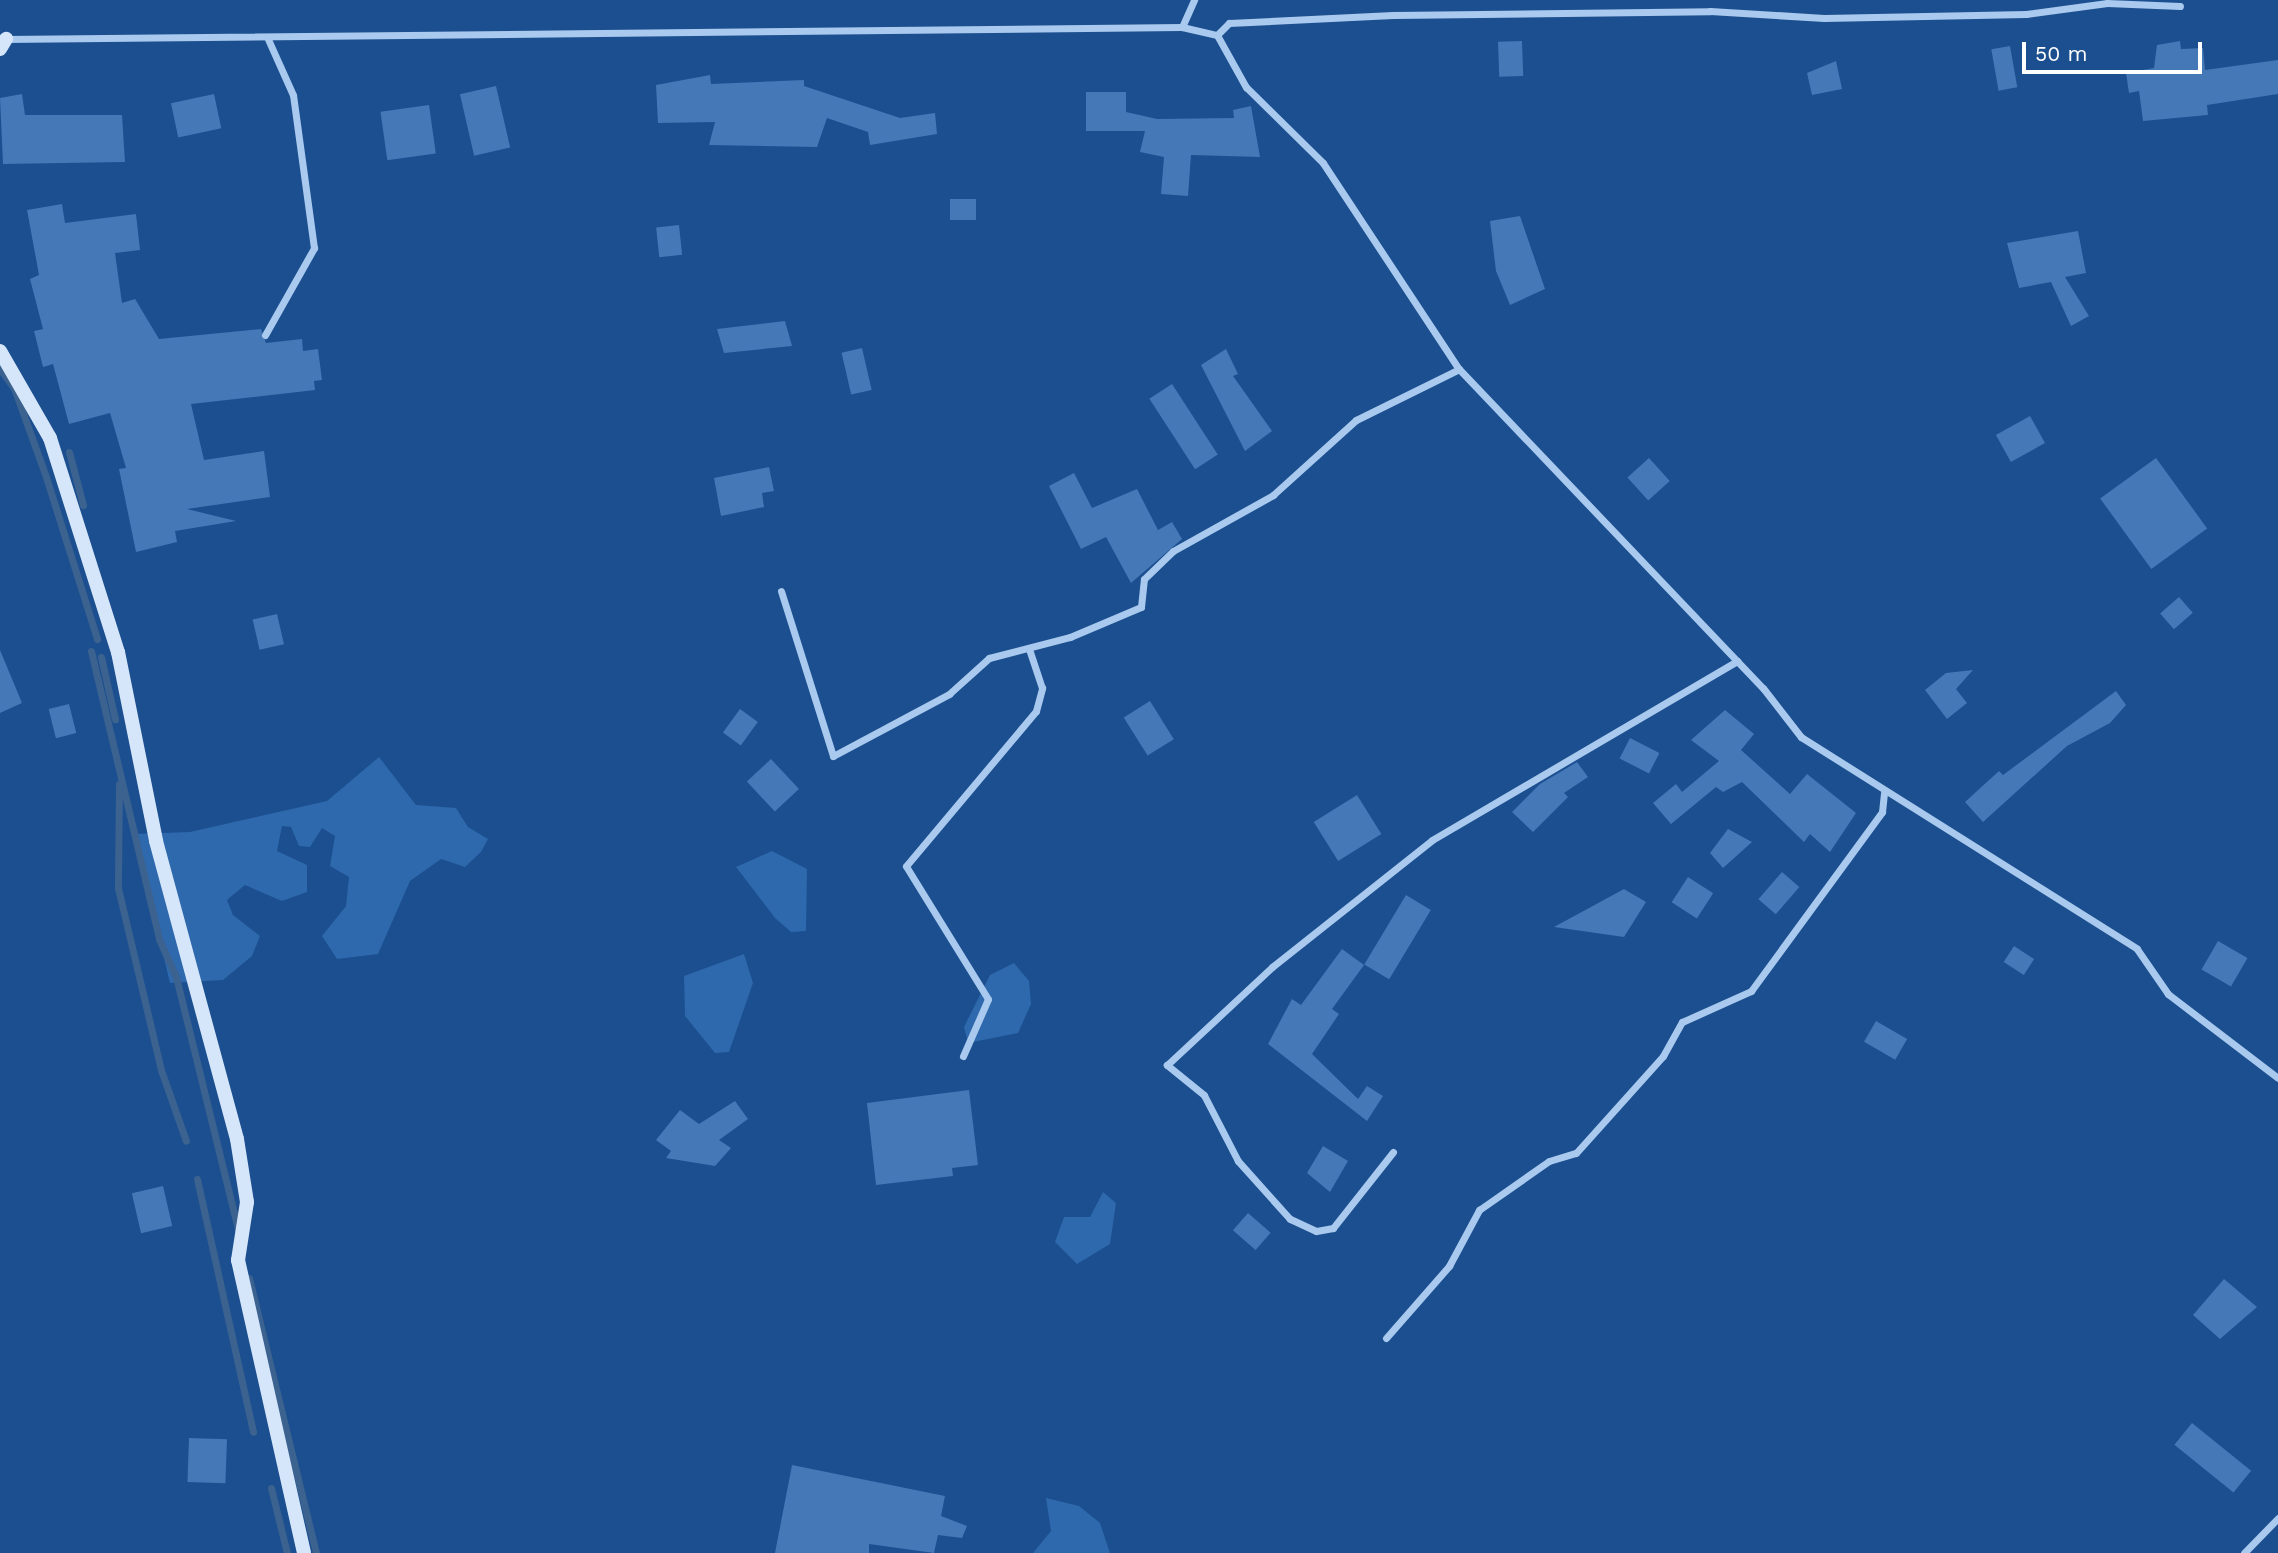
<!DOCTYPE html>
<html>
<head>
<meta charset="utf-8">
<style>
	body { margin:0 }
	#map { position:relative; width:2278px; height:1553px; overflow:hidden; background:#1b4f8f; font-family:"Work Sans",sans-serif }
	div>[style] { position:absolute }
	.green>* { inset:0; background:#2e69ad }
	.stream>* { height:7px; margin:-3.5px; padding:0 3.5px; transform-origin:3.5px; border-radius:3.5px; background:#3c6290 }
	.building>* { inset:0; background:#4478b7; transform-origin:0 0 }
	.street>* { height:7px; margin:-3.5px; padding:0 3.5px; transform-origin:3.5px; border-radius:3.5px; background:#a9c9ee }
	.secondary>* { height:14px; margin:-7px; padding:0 7px; transform-origin:7px; border-radius:7px; background:#d6e6fa }
	span { translate:-50% -50%; white-space:nowrap; text-align:center; line-height:1.15; -webkit-text-stroke:6px #1b4f8f; paint-order:stroke }
	.scale { position:absolute; left:2022px; top:42px; width:180px; height:32px; box-sizing:border-box; border:4px solid #fff; border-top:0; padding-left:9px; font-size:21px; line-height:24px; white-space:nowrap; color:#fff; -webkit-text-stroke:5px #1b4f8f; paint-order:stroke }
</style>
</head>
<body>
<div id="map">
	<div class="green">
		<div style="clip-path:polygon(379px 757px,416px 805px,456px 808px,468px 827px,488px 839px,481px 852px,465px 867px,441px 859px,410px 881px,378px 954px,337px 959px,322px 936px,346px 906px,349px 877px,330px 866px,335px 836px,322px 828px,310px 847px,299px 846px,291px 827px,282px 826px,277px 851px,307px 865px,307px 892px,282px 901px,245px 885px,227px 900px,233px 915px,260px 936px,252px 956px,223px 980px,170px 983px,134px 834px,190px 832px,327px 801px)"></div>
		<div style="clip-path:polygon(772px 851px,807px 869px,806px 931px,791px 932px,775px 918px,736px 867px)"></div>
		<div style="clip-path:polygon(744px 954px,753px 983px,729px 1052px,715px 1053px,685px 1016px,684px 976px)"></div>
		<div style="clip-path:polygon(1014px 963px,1029px 981px,1031px 1004px,1018px 1033px,968px 1043px,964px 1027px,990px 975px)"></div>
		<div style="clip-path:polygon(1103px 1192px,1116px 1203px,1110px 1244px,1077px 1264px,1055px 1242px,1064px 1217px,1090px 1217px)"></div>
		<div style="clip-path:polygon(1046px 1498px,1079px 1506px,1100px 1523px,1110px 1553px,1033px 1553px,1051px 1531px)"></div>
	</div>
	<div class="stream">
		<div style="left:0;top:369px;width:24px;rotate:54deg"></div>
		<div style="left:14px;top:388px;width:95px;rotate:70.2deg"></div>
		<div style="left:46px;top:477px;width:170px;rotate:72.5deg"></div>
		<div style="left:69px;top:452px;width:55px;rotate:75.2deg"></div>
		<div style="left:91px;top:651px;width:296px;rotate:76.7deg"></div>
		<div style="left:159px;top:939px;width:42px;rotate:65.9deg"></div>
		<div style="left:176px;top:977px;width:260px;rotate:76.2deg"></div>
		<div style="left:101px;top:657px;width:64px;rotate:77.3deg"></div>
		<div style="left:119px;top:784px;width:104px;rotate:90.6deg"></div>
		<div style="left:118px;top:888px;width:187px;rotate:76.7deg"></div>
		<div style="left:161px;top:1070px;width:75px;rotate:70.6deg"></div>
		<div style="left:197px;top:1179px;width:259px;rotate:77.5deg"></div>
		<div style="left:249px;top:1278px;width:283px;rotate:76.3deg"></div>
		<div style="left:271px;top:1488px;width:67px;rotate:76.2deg"></div>
	</div>
	<div class="building">
		<div style="left:1522px;top:41px;width:35px;height:24px;rotate:88deg"></div>
		<div style="clip-path:polygon(2180px 41px,2181px 49px,2203px 48px,2205px 70px,2278px 60px,2278px 94px,2207px 105px,2208px 115px,2143px 121px,2139px 91px,2129px 93px,2126px 73px,2154px 68px,2157px 45px)"></div>
		<div style="left:2010px;top:46px;width:42px;height:19px;rotate:80deg"></div>
		<div style="clip-path:polygon(1836px 61px,1842px 89px,1812px 95px,1807px 73px)"></div>
		<div style="clip-path:polygon(710px 75px,711px 84px,804px 80px,804px 86px,900px 118px,935px 113px,937px 134px,870px 145px,868px 132px,827px 118px,817px 147px,709px 145px,715px 122px,658px 123px,656px 85px)"></div>
		<div style="left:496px;top:86px;width:63px;height:37px;rotate:77deg"></div>
		<div style="clip-path:polygon(1086px 92px,1126px 92px,1126px 112px,1157px 119px,1234px 118px,1233px 110px,1251px 106px,1260px 157px,1191px 155px,1188px 196px,1161px 194px,1164px 157px,1140px 152px,1145px 131px,1086px 131px)"></div>
		<div style="clip-path:polygon(22px 94px,25px 115px,122px 115px,125px 162px,3px 164px,0 98px)"></div>
		<div style="left:214px;top:94px;width:35px;height:44px;rotate:78deg"></div>
		<div style="left:429px;top:105px;width:49px;height:49px;rotate:82deg"></div>
		<div style="left:950px;top:199px;width:26px;height:21px"></div>
		<div style="clip-path:polygon(62px 204px,65px 223px,136px 214px,140px 250px,115px 253px,122px 303px,135px 299px,159px 339px,261px 329px,266px 343px,302px 339px,303px 351px,318px 349px,322px 380px,314px 381px,315px 390px,191px 404px,204px 460px,264px 451px,270px 497px,187px 509px,236px 521px,175px 531px,177px 542px,136px 552px,119px 469px,126px 468px,110px 413px,69px 424px,53px 364px,43px 367px,34px 331px,43px 329px,30px 279px,39px 275px,27px 210px)"></div>
		<div style="clip-path:polygon(1520px 216px,1545px 289px,1510px 305px,1496px 271px,1490px 221px)"></div>
		<div style="left:679px;top:225px;width:30px;height:23px;rotate:84deg"></div>
		<div style="clip-path:polygon(2078px 231px,2086px 273px,2065px 277px,2089px 316px,2071px 326px,2051px 282px,2019px 288px,2007px 243px)"></div>
		<div style="clip-path:polygon(785px 321px,792px 346px,724px 353px,717px 329px)"></div>
		<div style="left:862px;top:348px;width:43px;height:21px;rotate:77deg"></div>
		<div style="clip-path:polygon(1226px 349px,1238px 374px,1233px 376px,1272px 431px,1245px 451px,1201px 365px)"></div>
		<div style="left:1172px;top:384px;width:84px;height:27px;rotate:57deg"></div>
		<div style="left:2030px;top:416px;width:31px;height:39px;rotate:61deg"></div>
		<div style="left:1649px;top:458px;width:31px;height:29px;rotate:48deg"></div>
		<div style="left:2156px;top:458px;width:87px;height:69px;rotate:54deg"></div>
		<div style="clip-path:polygon(769px 467px,774px 491px,762px 493px,764px 507px,721px 516px,714px 478px)"></div>
		<div style="clip-path:polygon(1074px 473px,1092px 508px,1137px 489px,1158px 530px,1172px 522px,1182px 539px,1131px 583px,1106px 537px,1081px 549px,1049px 486px)"></div>
		<div style="left:2179px;top:597px;width:21px;height:25px;rotate:49deg"></div>
		<div style="left:277px;top:614px;width:31px;height:25px;rotate:77deg"></div>
		<div style="clip-path:polygon(0 650px,22px 703px,0 713px)"></div>
		<div style="clip-path:polygon(1973px 670px,1956px 689px,1967px 703px,1947px 719px,1925px 690px,1946px 673px)"></div>
		<div style="clip-path:polygon(2116px 691px,2126px 705px,2110px 723px,2067px 746px,1983px 822px,1965px 802px,1999px 771px,2003px 775px)"></div>
		<div style="left:1150px;top:701px;width:45px;height:31px;rotate:58deg"></div>
		<div style="left:69px;top:704px;width:30px;height:21px;rotate:76deg"></div>
		<div style="left:740px;top:709px;width:22px;height:29px;rotate:36deg"></div>
		<div style="clip-path:polygon(1725px 710px,1754px 734px,1741px 750px,1790px 794px,1807px 774px,1856px 813px,1830px 852px,1810px 834px,1804px 842px,1742px 782px,1723px 792px,1716px 787px,1671px 824px,1653px 803px,1676px 784px,1682px 792px,1719px 761px,1691px 740px)"></div>
		<div style="left:1630px;top:738px;width:33px;height:23px;rotate:27deg"></div>
		<div style="left:771px;top:759px;width:41px;height:33px;rotate:47deg"></div>
		<div style="clip-path:polygon(1577px 762px,1588px 777px,1564px 793px,1568px 797px,1533px 832px,1512px 812px,1540px 784px)"></div>
		<div style="left:1357px;top:795px;width:46px;height:51px;rotate:58deg"></div>
		<div style="clip-path:polygon(1728px 829px,1752px 842px,1723px 868px,1710px 853px)"></div>
		<div style="left:1782px;top:872px;width:23px;height:36px;rotate:41deg"></div>
		<div style="left:1688px;top:877px;width:30px;height:30px;rotate:33deg"></div>
		<div style="clip-path:polygon(1624px 889px,1646px 902px,1624px 937px,1554px 927px)"></div>
		<div style="left:1406px;top:895px;width:29px;height:81px;rotate:31deg"></div>
		<div style="left:2218px;top:941px;width:34px;height:33px;rotate:30deg"></div>
		<div style="left:2014px;top:946px;width:24px;height:19px;rotate:33deg"></div>
		<div style="clip-path:polygon(1342px 949px,1364px 965px,1332px 1009px,1339px 1014px,1312px 1054px,1358px 1099px,1367px 1086px,1383px 1096px,1367px 1121px,1268px 1044px,1292px 999px,1301px 1005px)"></div>
		<div style="left:1876px;top:1021px;width:36px;height:24px;rotate:30deg"></div>
		<div style="clip-path:polygon(969px 1090px,978px 1165px,952px 1168px,953px 1176px,876px 1185px,867px 1103px)"></div>
		<div style="clip-path:polygon(735px 1101px,748px 1119px,719px 1140px,731px 1148px,715px 1166px,666px 1158px,671px 1151px,656px 1140px,680px 1110px,699px 1124px)"></div>
		<div style="clip-path:polygon(1323px 1146px,1348px 1161px,1330px 1192px,1307px 1173px)"></div>
		<div style="left:163px;top:1186px;width:41px;height:32px;rotate:77deg"></div>
		<div style="left:1248px;top:1213px;width:30px;height:23px;rotate:41deg"></div>
		<div style="clip-path:polygon(2224px 1279px,2257px 1307px,2220px 1339px,2193px 1315px)"></div>
		<div style="left:2192px;top:1423px;width:76px;height:28px;rotate:39deg"></div>
		<div style="left:189px;top:1438px;width:38px;height:44px;rotate:2deg"></div>
		<div style="clip-path:polygon(792px 1465px,945px 1496px,941px 1516px,967px 1526px,962px 1538px,938px 1535px,934px 1553px,869px 1544px,869px 1553px,775px 1553px)"></div>
	</div>
	<div class="street">
		<div style="left:1182px;top:27px;width:30px;rotate:-66deg"></div>
		<div style="left:1217px;top:35px;width:17px;rotate:-45deg"></div>
		<div style="left:1229px;top:23px;width:164px;rotate:-2.8deg"></div>
		<div style="left:1393px;top:15px;width:317px;rotate:-0.7deg"></div>
		<div style="left:1710px;top:11px;width:114px;rotate:3.5deg"></div>
		<div style="left:1824px;top:18px;width:202px;rotate:-1.1deg"></div>
		<div style="left:2026px;top:14px;width:82px;rotate:-7.7deg"></div>
		<div style="left:2107px;top:3px;width:73px;rotate:2.4deg"></div>
		<div style="left:4px;top:39px;width:1178px;rotate:-0.58deg"></div>
		<div style="left:1182px;top:27px;width:36px;rotate:13deg"></div>
		<div style="left:1217px;top:35px;width:60px;rotate:60.9deg"></div>
		<div style="left:1246px;top:87px;width:108px;rotate:44.6deg"></div>
		<div style="left:1323px;top:163px;width:247px;rotate:56.6deg"></div>
		<div style="left:1459px;top:369px;width:441px;rotate:46.4deg"></div>
		<div style="left:1763px;top:688px;width:62px;rotate:52.2deg"></div>
		<div style="left:1801px;top:737px;width:397px;rotate:32.2deg"></div>
		<div style="left:2137px;top:949px;width:55px;rotate:55.4deg"></div>
		<div style="left:2168px;top:994px;width:138px;rotate:37.4deg"></div>
		<div style="left:265px;top:335px;width:100px;rotate:-60.6deg"></div>
		<div style="left:314px;top:248px;width:154px;rotate:-97.8deg"></div>
		<div style="left:293px;top:95px;width:61px;rotate:-114.1deg"></div>
		<div style="left:781px;top:591px;width:173px;rotate:72.5deg"></div>
		<div style="left:833px;top:756px;width:132px;rotate:-28.1deg"></div>
		<div style="left:949px;top:694px;width:54px;rotate:-42deg"></div>
		<div style="left:989px;top:658px;width:84px;rotate:-14.5deg"></div>
		<div style="left:1070px;top:637px;width:77px;rotate:-22.9deg"></div>
		<div style="left:1141px;top:607px;width:28px;rotate:-84deg"></div>
		<div style="left:1144px;top:579px;width:40px;rotate:-44deg"></div>
		<div style="left:1173px;top:551px;width:115px;rotate:-29.2deg"></div>
		<div style="left:1273px;top:495px;width:112px;rotate:-42.1deg"></div>
		<div style="left:1356px;top:420px;width:115px;rotate:-26.3deg"></div>
		<div style="left:963px;top:1056px;width:62px;rotate:-66.3deg"></div>
		<div style="left:988px;top:999px;width:156px;rotate:-121.7deg"></div>
		<div style="left:906px;top:866px;width:202px;rotate:-50deg"></div>
		<div style="left:1036px;top:711px;width:24px;rotate:-75deg"></div>
		<div style="left:1042px;top:688px;width:41px;rotate:-108.4deg"></div>
		<div style="left:1393px;top:1152px;width:97px;rotate:128.3deg"></div>
		<div style="left:1333px;top:1228px;width:17px;rotate:170deg"></div>
		<div style="left:1316px;top:1231px;width:29px;rotate:-155deg"></div>
		<div style="left:1290px;top:1219px;width:78px;rotate:-131.9deg"></div>
		<div style="left:1238px;top:1161px;width:74px;rotate:-117.3deg"></div>
		<div style="left:1204px;top:1095px;width:48px;rotate:-141deg"></div>
		<div style="left:1167px;top:1065px;width:144px;rotate:-43deg"></div>
		<div style="left:1272px;top:967px;width:204px;rotate:-38.4deg"></div>
		<div style="left:1432px;top:840px;width:354px;rotate:-30.4deg"></div>
		<div style="left:1386px;top:1338px;width:96px;rotate:-48.8deg"></div>
		<div style="left:1449px;top:1266px;width:64px;rotate:-61.8deg"></div>
		<div style="left:1479px;top:1210px;width:85px;rotate:-35deg"></div>
		<div style="left:1549px;top:1161px;width:28px;rotate:-17deg"></div>
		<div style="left:1576px;top:1153px;width:130px;rotate:-48.1deg"></div>
		<div style="left:1663px;top:1056px;width:39px;rotate:-61deg"></div>
		<div style="left:1682px;top:1022px;width:76px;rotate:-24.2deg"></div>
		<div style="left:1751px;top:991px;width:222px;rotate:-53.8deg"></div>
		<div style="left:1882px;top:812px;width:19px;rotate:-84deg"></div>
		<div style="left:2244px;top:1553px;width:49px;rotate:-45.8deg"></div>
	</div>
	<div class="secondary">
		<div style="left:0;top:49px;width:12px;rotate:-59deg"></div>
		<div style="left:0;top:351px;width:100px;rotate:60.1deg"></div>
		<div style="left:50px;top:438px;width:225px;rotate:72.4deg"></div>
		<div style="left:118px;top:652px;width:193px;rotate:78.6deg"></div>
		<div style="left:156px;top:841px;width:309px;rotate:74.8deg"></div>
		<div style="left:237px;top:1139px;width:64px;rotate:81deg"></div>
		<div style="left:247px;top:1202px;width:59px;rotate:98.8deg"></div>
		<div style="left:238px;top:1260px;width:300px;rotate:77.3deg"></div>
	</div>
	<div class="scale">50 m</div>
</div>
</body>
</html>
